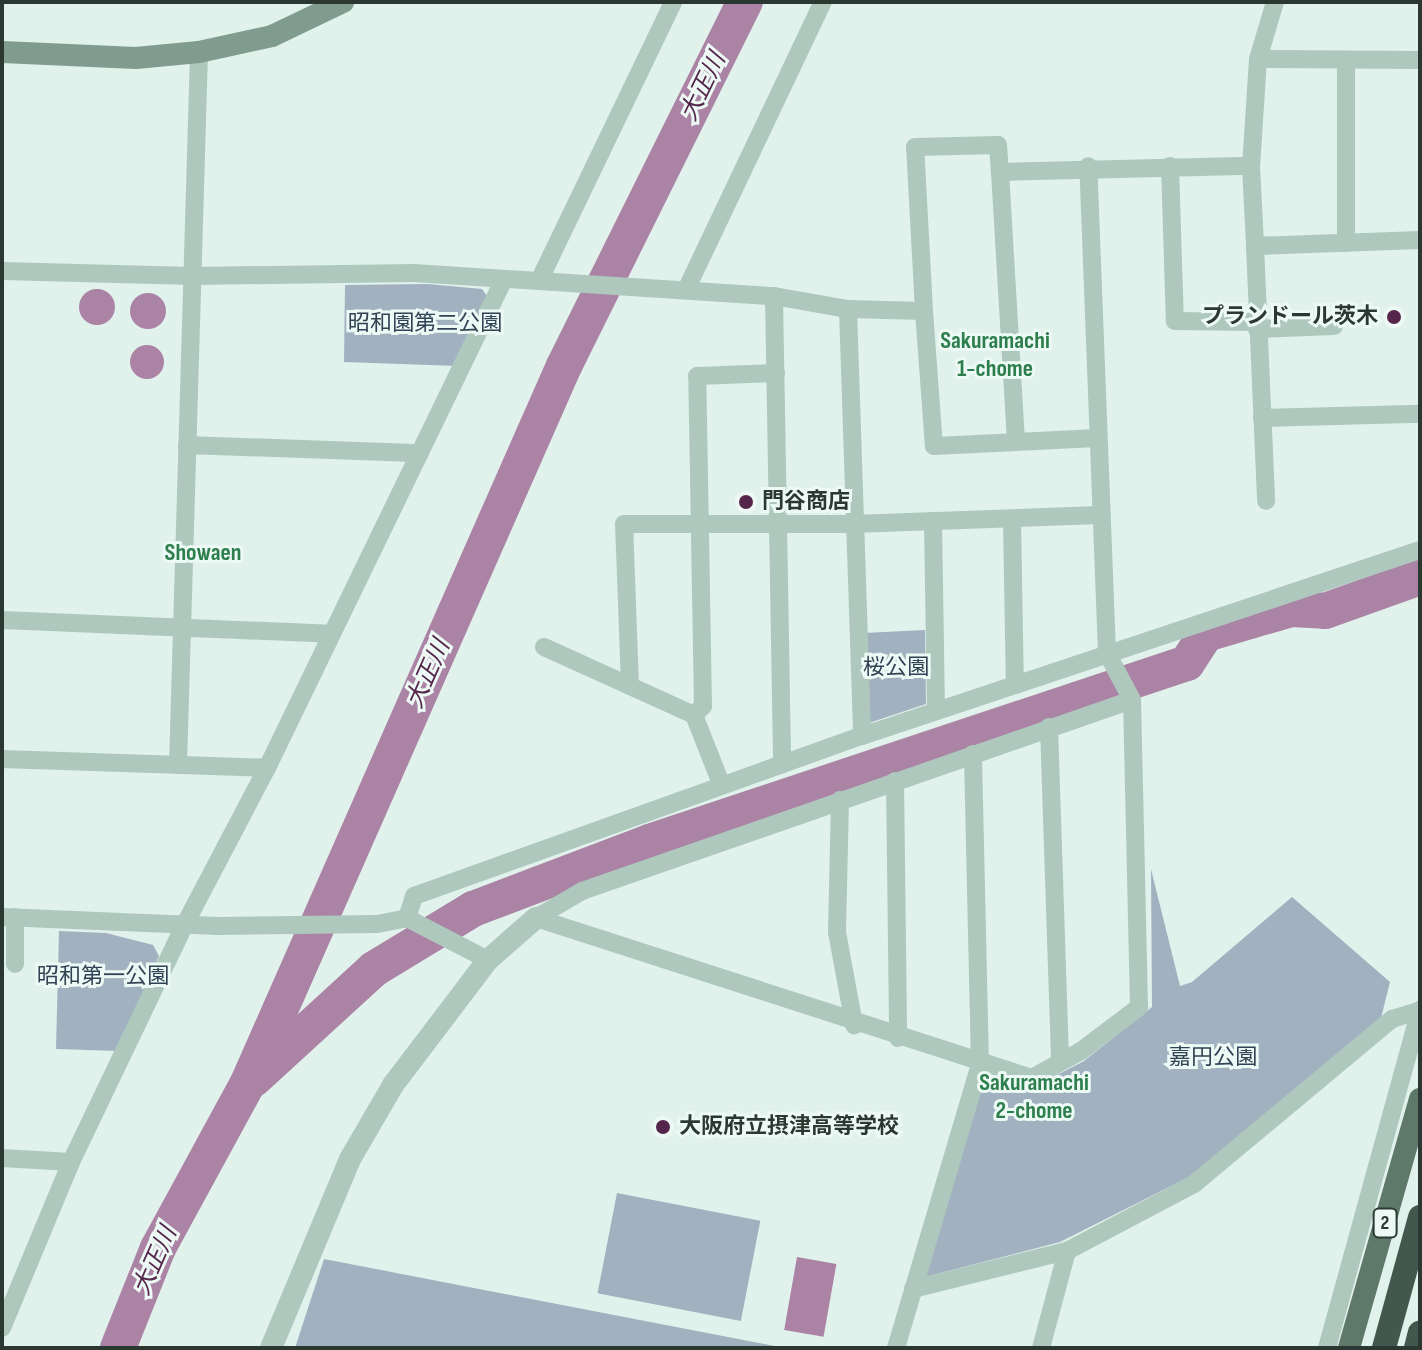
<!DOCTYPE html>
<html>
<head>
<meta charset="utf-8">
<style>
	body { margin:0 }
	#map { position:relative; width:1422px; height:1350px; overflow:hidden; background:#e1f1ec; font-family:"Sofia Sans Condensed","Noto Sans JP",sans-serif }
	div>[style] { position:absolute }
	.green>* { inset:0; background:#a2b1bf; transform-origin:0 0 }
	.water>* { inset:0; background:#ab83a4; transform-origin:0 0 }
	.round { border-radius:50% }
	.river>* { height:36px; margin:-18px; padding:0 18px; transform-origin:18px; border-radius:18px; background:#ab83a4 }
	.minor>* { height:18px; margin:-9px; padding:0 9px; transform-origin:9px; border-radius:9px; background:#aec8be }
	.tertiary>* { height:22px; margin:-11px; padding:0 11px; transform-origin:11px; border-radius:11px; background:#aec8be }
	.secondary>* { height:22px; margin:-11px; padding:0 11px; transform-origin:11px; border-radius:11px; background:#7f9c8e }
	.primary>* { height:22px; margin:-11px; padding:0 11px; transform-origin:11px; border-radius:11px; background:#5e786a }
	.motorway>* { height:24px; margin:-12px; padding:0 12px; transform-origin:12px; border-radius:12px; background:#43584d }
	.dots>* { width:22px; height:22px; translate:-50% -50%; box-sizing:border-box; border:4px solid #edf9f5; border-radius:50% }
	span { translate:-50% -50%; white-space:nowrap; text-align:center; line-height:1.15; -webkit-text-stroke:6px #edf9f5; paint-order:stroke }
	.shield-label span { padding:2px 6px; background:#edf9f5; border:2px solid; border-radius:6px; -webkit-text-stroke-width:0 }
	.shield-label { font-size:20px; color:#2b3831; font-weight:700 }
	.poi-label { font-size:22px; color:#2b3831; font-weight:700 }
	.right { translate:-100% -50%; text-align:right }
	.left { translate:0 -50%; text-align:left }
	.park-label { font-size:22px; color:#314254 }
	.water-label { font-size:24px; color:#55254b; font-style:italic }
	.neighbourhood-label { font-size:24px; color:#2c7f4c; font-weight:700 }
	.frame { position:absolute; inset:0; border:4px solid #2b3831; pointer-events:none }
</style>
</head>
<body>
<div id="map">
	<div class="green">
		<div style="clip-path:polygon(428px 284px,482px 289px,487px 296px,458px 366px,344px 362px,345px 285px)"></div>
		<div style="clip-path:polygon(925px 630px,926px 704px,869px 723px,864px 633px)"></div>
		<div style="clip-path:polygon(1151px 869px,1180px 986px,1192px 982px,1292px 897px,1390px 982px,1381px 1018px,1189px 1177px,1060px 1242px,925px 1277px,977px 1086px,1006px 1082px,1032px 1088px,1084px 1061px,1152px 1007px)"></div>
		<div style="clip-path:polygon(59px 931px,106px 933px,153px 945px,159px 956px,118px 1051px,56px 1049px)"></div>
		<div style="left:617px;top:1193px;width:146px;height:102px;rotate:11deg"></div>
		<div style="clip-path:polygon(324px 1259px,785px 1348px,295px 1348px)"></div>
	</div>
	<div class="water">
		<div class="round" style="left:79px;top:289px;width:36px;height:36px"></div>
		<div class="round" style="left:130px;top:293px;width:36px;height:36px"></div>
		<div class="round" style="left:130px;top:345px;width:34px;height:34px"></div>
		<div style="left:797px;top:1257px;width:40px;height:74px;rotate:10deg"></div>
	</div>
	<div class="river">
		<div style="left:254px;top:1079px;width:163px;rotate:-42.5deg"></div>
		<div style="left:374px;top:969px;width:116px;rotate:-31.2deg"></div>
		<div style="left:473px;top:909px;width:188px;rotate:-20.8deg"></div>
		<div style="left:649px;top:842px;width:567px;rotate:-18.4deg"></div>
		<div style="left:1187px;top:663px;width:35px;rotate:-57deg"></div>
		<div style="left:1206px;top:634px;width:89px;rotate:-16.4deg"></div>
		<div style="left:1291px;top:609px;width:34px;rotate:3deg"></div>
		<div style="left:1325px;top:611px;width:101px;rotate:-19.7deg"></div>
		<div style="left:118px;top:1348px;width:108px;rotate:-68.2deg"></div>
		<div style="left:158px;top:1248px;width:186px;rotate:-61.4deg"></div>
		<div style="left:247px;top:1085px;width:786px;rotate:-66.21deg"></div>
		<div style="left:564px;top:366px;width:407px;rotate:-63.6deg"></div>
	</div>
	<div class="minor">
		<div style="left:1258px;top:59px;width:59px;rotate:-73.4deg"></div>
		<div style="left:1346px;top:60px;width:183px;rotate:90deg"></div>
		<div style="left:1420px;top:60px;width:162px;rotate:-179.6deg"></div>
		<div style="left:1258px;top:59px;width:107px;rotate:93.7deg"></div>
		<div style="left:1251px;top:166px;width:80px;rotate:87.1deg"></div>
		<div style="left:1255px;top:246px;width:165px;rotate:-2.1deg"></div>
		<div style="left:1170px;top:166px;width:155px;rotate:88.2deg"></div>
		<div style="left:1175px;top:321px;width:82px;rotate:0.7deg"></div>
		<div style="left:1000px;top:172px;width:270px;rotate:86.6deg"></div>
		<div style="left:1255px;top:246px;width:255px;rotate:87.5deg"></div>
		<div style="left:2px;top:271px;width:191px;rotate:1.5deg"></div>
		<div style="left:193px;top:276px;width:221px;rotate:-0.8deg"></div>
		<div style="left:414px;top:273px;width:361px;rotate:3.7deg"></div>
		<div style="left:774px;top:296px;width:75px;rotate:10deg"></div>
		<div style="left:848px;top:309px;width:76px;rotate:1.5deg"></div>
		<div style="left:924px;top:311px;width:164px;rotate:-93.1deg"></div>
		<div style="left:915px;top:147px;width:83px;rotate:-1.4deg"></div>
		<div style="left:998px;top:145px;width:27px;rotate:86deg"></div>
		<div style="left:1000px;top:172px;width:251px;rotate:-1.4deg"></div>
		<div style="left:539px;top:281px;width:310px;rotate:-64.3deg"></div>
		<div style="left:686px;top:290px;width:319px;rotate:-64.6deg"></div>
		<div style="left:774px;top:296px;width:468px;rotate:89deg"></div>
		<div style="left:848px;top:309px;width:427px;rotate:88.1deg"></div>
		<div style="left:924px;top:311px;width:135px;rotate:85.8deg"></div>
		<div style="left:934px;top:446px;width:163px;rotate:-2.8deg"></div>
		<div style="left:1257px;top:329px;width:77px;rotate:-2.2deg"></div>
		<div style="left:1262px;top:418px;width:158px;rotate:-1.5deg"></div>
		<div style="left:187px;top:445px;width:233px;rotate:2deg"></div>
		<div style="left:1012px;top:519px;width:165px;rotate:89deg"></div>
		<div style="left:933px;top:521px;width:190px;rotate:89.1deg"></div>
		<div style="left:2px;top:620px;width:329px;rotate:2.4deg"></div>
		<div style="left:544px;top:647px;width:165px;rotate:24.4deg"></div>
		<div style="left:694px;top:715px;width:76px;rotate:68.5deg"></div>
		<div style="left:630px;top:686px;width:162px;rotate:-92.1deg"></div>
		<div style="left:624px;top:524px;width:230px"></div>
		<div style="left:854px;top:524px;width:246px;rotate:-2.1deg"></div>
		<div style="left:694px;top:715px;width:13px;rotate:-45deg"></div>
		<div style="left:703px;top:706px;width:330px;rotate:-91deg"></div>
		<div style="left:697px;top:376px;width:79px;rotate:-2.2deg"></div>
		<div style="left:1049px;top:727px;width:334px;rotate:88.1deg"></div>
		<div style="left:2px;top:759px;width:265px;rotate:1.9deg"></div>
		<div style="left:178px;top:765px;width:713px;rotate:-88.31deg"></div>
		<div style="left:895px;top:781px;width:257px;rotate:89.3deg"></div>
		<div style="left:840px;top:800px;width:132px;rotate:91.3deg"></div>
		<div style="left:837px;top:932px;width:95px;rotate:79.6deg"></div>
		<div style="left:2px;top:917px;width:215px;rotate:2.4deg"></div>
		<div style="left:217px;top:926px;width:160px;rotate:-0.7deg"></div>
		<div style="left:377px;top:924px;width:31px;rotate:-11deg"></div>
		<div style="left:407px;top:918px;width:91px;rotate:27.4deg"></div>
		<div style="left:15px;top:917px;width:47px;rotate:90deg"></div>
		<div style="left:407px;top:918px;width:23px;rotate:-72deg"></div>
		<div style="left:414px;top:896px;width:476px;rotate:-19.7deg"></div>
		<div style="left:862px;top:736px;width:588px;rotate:-18.43deg"></div>
		<div style="left:536px;top:918px;width:521px;rotate:17.88deg"></div>
		<div style="left:1032px;top:1078px;width:56px;rotate:-28.9deg"></div>
		<div style="left:1081px;top:1051px;width:73px;rotate:-37.2deg"></div>
		<div style="left:1139px;top:1007px;width:307px;rotate:-91.3deg"></div>
		<div style="left:1132px;top:700px;width:53px;rotate:-118deg"></div>
		<div style="left:1107px;top:653px;width:487px;rotate:-92.2deg"></div>
		<div style="left:536px;top:918px;width:53px;rotate:-30.4deg"></div>
		<div style="left:582px;top:891px;width:582px;rotate:-19.15deg"></div>
		<div style="left:2px;top:1158px;width:69px;rotate:3.3deg"></div>
		<div style="left:913px;top:1289px;width:159px;rotate:-13.9deg"></div>
		<div style="left:1067px;top:1251px;width:144px;rotate:-27.8deg"></div>
		<div style="left:1194px;top:1184px;width:258px;rotate:-39.8deg"></div>
		<div style="left:1392px;top:1019px;width:28px;rotate:-17deg"></div>
		<div style="left:2px;top:1328px;width:180px;rotate:-67.4deg"></div>
		<div style="left:71px;top:1162px;width:264px;rotate:-64.4deg"></div>
		<div style="left:185px;top:924px;width:176px;rotate:-62.3deg"></div>
		<div style="left:267px;top:768px;width:543px;rotate:-64.14deg"></div>
		<div style="left:896px;top:1348px;width:295px;rotate:-73.5deg"></div>
		<div style="left:980px;top:1065px;width:311px;rotate:-91.3deg"></div>
		<div style="left:1041px;top:1348px;width:100px;rotate:-75deg"></div>
		<div style="left:1327px;top:1348px;width:351px;rotate:-74.6deg"></div>
	</div>
	<div class="tertiary">
		<div style="left:271px;top:1348px;width:205px;rotate:-67.3deg"></div>
		<div style="left:350px;top:1159px;width:86px;rotate:-59.8deg"></div>
		<div style="left:393px;top:1085px;width:157px;rotate:-52.8deg"></div>
		<div style="left:488px;top:960px;width:64px;rotate:-41.2deg"></div>
	</div>
	<div class="secondary">
		<div style="left:2px;top:52px;width:134px;rotate:2.6deg"></div>
		<div style="left:136px;top:58px;width:63px;rotate:-5.4deg"></div>
		<div style="left:199px;top:52px;width:75px;rotate:-12.4deg"></div>
		<div style="left:272px;top:36px;width:79px;rotate:-25.6deg"></div>
	</div>
	<div class="primary">
		<div style="left:1349px;top:1348px;width:259px;rotate:-74.1deg"></div>
	</div>
	<div class="motorway">
		<div style="left:1384px;top:1348px;width:136px;rotate:-74.6deg"></div>
		<div style="left:1416px;top:1348px;width:16px;rotate:-76deg"></div>
	</div>
	<div class="dots">
		<div style="left:1394px;top:317px;background:#55254b"></div>
		<div style="left:746px;top:502px;background:#55254b"></div>
		<div style="left:663px;top:1127px;background:#55254b"></div>
	</div>
	<div class="shield-label">
		<span style="left:1385px;top:1223px">2</span>
	</div>
	<div class="poi-label">
		<span class="right" style="left:1378px;top:317px">プランドール茨木</span>
		<span class="left" style="left:762px;top:502px">門谷商店</span>
		<span class="left" style="left:679px;top:1127px">大阪府立摂津高等学校</span>
	</div>
	<div class="park-label">
		<span style="left:425px;top:324px">昭和園第二公園</span>
		<span style="left:896px;top:668px">桜公園</span>
		<span style="left:103px;top:977px">昭和第一公園</span>
		<span style="left:1213px;top:1058px">嘉円公園</span>
	</div>
	<div class="water-label">
		<span style="left:703px;top:87px;rotate:-64deg">大正川</span>
		<span style="left:428px;top:674px;rotate:-66deg">大正川</span>
		<span style="left:155px;top:1261px;rotate:-66deg">大正川</span>
	</div>
	<div class="neighbourhood-label">
		<span style="left:995px;top:355px">Sakuramachi<br>1-chome</span>
		<span style="left:203px;top:553px">Showaen</span>
		<span style="left:1034px;top:1097px">Sakuramachi<br>2-chome</span>
	</div>
	<div class="frame"></div>
</div>
</body>
</html>
